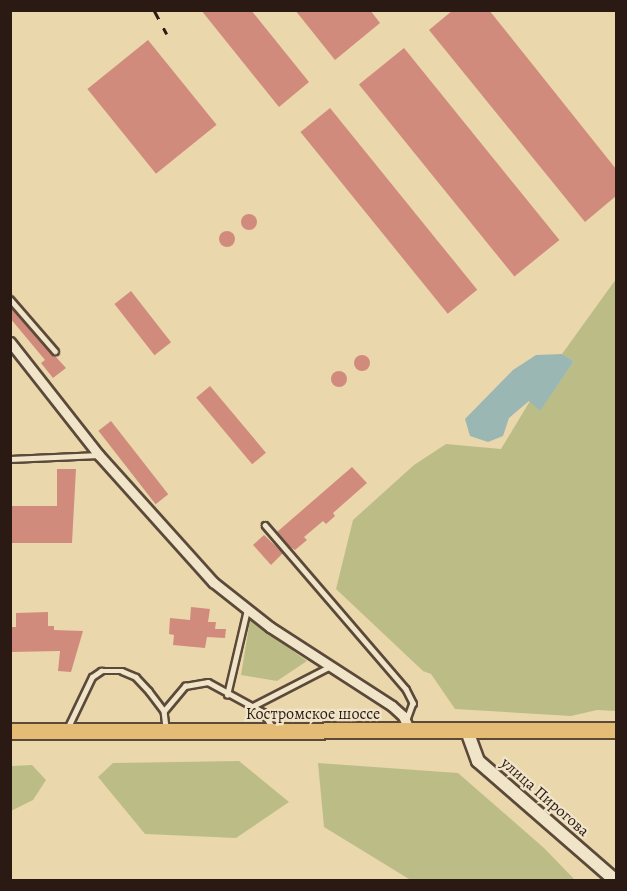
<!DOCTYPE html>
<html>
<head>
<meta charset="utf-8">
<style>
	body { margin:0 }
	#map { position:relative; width:627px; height:891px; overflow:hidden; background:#ead7ac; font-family:Alegreya,serif }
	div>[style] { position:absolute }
	.green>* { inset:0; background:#bcbd86 }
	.water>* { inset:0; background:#9bb7b4 }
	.building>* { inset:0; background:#d18b7d; transform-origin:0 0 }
	.round { border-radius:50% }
	.roads { filter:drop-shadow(2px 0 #5b493a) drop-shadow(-2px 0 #5b493a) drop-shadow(0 2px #5b493a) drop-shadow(0 -2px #5b493a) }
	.service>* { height:4.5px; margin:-2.25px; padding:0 2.25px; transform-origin:2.25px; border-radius:2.25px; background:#f1e5c9 }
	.minor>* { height:9px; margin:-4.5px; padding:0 4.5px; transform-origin:4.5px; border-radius:4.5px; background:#f1e5c9 }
	.tertiary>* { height:12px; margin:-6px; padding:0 6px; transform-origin:6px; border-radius:6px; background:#f1e5c9 }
	.trunk>* { height:15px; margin:-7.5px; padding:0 7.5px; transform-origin:7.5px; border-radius:7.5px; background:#e5bc76 }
	.rail>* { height:3px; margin-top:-1.5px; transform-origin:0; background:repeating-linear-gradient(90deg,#2b1a14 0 10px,transparent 0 20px) }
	span { translate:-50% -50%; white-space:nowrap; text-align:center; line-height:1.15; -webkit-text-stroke:4.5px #f1e5c9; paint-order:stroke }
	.street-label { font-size:16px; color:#2b1a14 }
	.frame { position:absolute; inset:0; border:12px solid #2b1a14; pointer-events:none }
</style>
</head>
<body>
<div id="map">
	<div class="green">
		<div style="clip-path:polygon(616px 279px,616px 711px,597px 710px,571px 716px,455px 709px,431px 674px,423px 671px,336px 589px,353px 520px,414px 465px,446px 444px,501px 449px,530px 401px,540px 410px,574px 361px,562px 354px)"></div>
		<div style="clip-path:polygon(250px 620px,307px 661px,277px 681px,241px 675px)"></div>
		<div style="clip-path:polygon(239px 761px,289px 802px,236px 838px,145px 834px,98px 777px,113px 763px)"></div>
		<div style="clip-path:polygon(318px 763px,458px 773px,544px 848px,575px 880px,409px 879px,324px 827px)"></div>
		<div style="clip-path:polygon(32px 765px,46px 780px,33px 800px,11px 811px,11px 766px)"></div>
	</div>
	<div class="water">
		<div style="clip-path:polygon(562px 354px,574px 361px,540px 411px,529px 401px,509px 418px,503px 436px,488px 442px,470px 436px,465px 419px,513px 370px,536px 355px)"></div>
	</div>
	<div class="building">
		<div style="clip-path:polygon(201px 10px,251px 10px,309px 82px,279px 107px)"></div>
		<div style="clip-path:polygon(295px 10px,370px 10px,380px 23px,335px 60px)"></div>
		<div style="clip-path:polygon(453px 10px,489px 10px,616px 169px,616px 196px,585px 222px,429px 30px)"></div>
		<div style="left:148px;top:40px;width:109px;height:78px;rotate:51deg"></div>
		<div style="left:404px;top:48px;width:247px;height:58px;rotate:51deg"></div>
		<div style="left:330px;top:108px;width:234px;height:38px;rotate:51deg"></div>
		<div class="round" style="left:241px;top:214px;width:16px;height:16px"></div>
		<div class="round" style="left:219px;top:231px;width:16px;height:16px"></div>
		<div style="left:131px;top:291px;width:65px;height:21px;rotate:52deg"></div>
		<div style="clip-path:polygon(10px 306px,66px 368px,53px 378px,41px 363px,45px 360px,10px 318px)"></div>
		<div class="round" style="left:354px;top:355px;width:16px;height:16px"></div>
		<div class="round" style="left:331px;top:371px;width:16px;height:16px"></div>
		<div style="left:210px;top:386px;width:87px;height:18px;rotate:50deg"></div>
		<div style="left:111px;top:421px;width:93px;height:16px;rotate:52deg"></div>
		<div style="clip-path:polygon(352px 467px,367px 483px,333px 513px,335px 516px,326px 524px,323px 521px,304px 537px,307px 540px,295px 550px,290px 547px,277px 532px)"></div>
		<div style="clip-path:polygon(57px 469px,76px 469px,72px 543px,10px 543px,10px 506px,57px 506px)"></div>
		<div style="clip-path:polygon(264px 535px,283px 553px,271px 565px,253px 545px)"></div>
		<div style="clip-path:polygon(191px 607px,210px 609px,208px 622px,216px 622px,215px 629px,226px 629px,225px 638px,207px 637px,205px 648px,173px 645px,174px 635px,169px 634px,170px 618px,190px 620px)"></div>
		<div style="clip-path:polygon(48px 612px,48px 626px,54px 626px,54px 630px,83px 631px,71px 672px,58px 671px,60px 651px,10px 652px,10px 627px,16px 627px,16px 613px)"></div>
	</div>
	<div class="roads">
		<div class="service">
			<div style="left:10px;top:299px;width:69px;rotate:49.1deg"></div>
			<div style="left:10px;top:459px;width:89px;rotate:-2.6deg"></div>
			<div style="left:265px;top:525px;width:216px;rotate:49.3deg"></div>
			<div style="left:406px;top:689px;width:16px;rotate:63deg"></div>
			<div style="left:413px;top:703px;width:20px;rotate:110deg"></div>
			<div style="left:227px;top:695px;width:87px;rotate:-76.8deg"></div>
			<div style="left:253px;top:706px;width:85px;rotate:-27.2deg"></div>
			<div style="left:164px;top:711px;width:33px;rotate:-50deg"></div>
			<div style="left:185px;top:686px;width:23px;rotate:-10deg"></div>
			<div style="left:208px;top:682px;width:63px;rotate:28.6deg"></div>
			<div style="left:263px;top:712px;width:19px;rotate:58deg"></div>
			<div style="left:68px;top:727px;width:55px;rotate:-64.4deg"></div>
			<div style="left:92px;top:677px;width:11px;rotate:-34deg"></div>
			<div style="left:101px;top:671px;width:21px"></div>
			<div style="left:122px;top:671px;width:15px;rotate:23deg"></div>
			<div style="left:136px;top:677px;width:19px;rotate:47deg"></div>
			<div style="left:149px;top:691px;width:25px;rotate:53deg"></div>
			<div style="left:164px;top:711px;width:16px;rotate:83deg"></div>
		</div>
		<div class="minor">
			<div style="left:10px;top:342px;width:144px;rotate:51.8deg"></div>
			<div style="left:99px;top:455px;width:171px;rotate:48.1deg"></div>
			<div style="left:213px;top:582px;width:73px;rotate:38.3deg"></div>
			<div style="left:270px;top:627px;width:145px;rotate:32.9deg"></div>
			<div style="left:392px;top:706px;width:15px;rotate:42deg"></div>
			<div style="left:403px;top:716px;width:17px;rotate:65deg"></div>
		</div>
		<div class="tertiary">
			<div style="left:467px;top:731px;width:32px;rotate:70deg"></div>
			<div style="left:478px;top:761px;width:181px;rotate:41deg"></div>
		</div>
		<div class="trunk">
			<div style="left:10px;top:731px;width:606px;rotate:-0.09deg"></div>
		</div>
	</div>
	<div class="rail">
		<div style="left:154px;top:10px;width:27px;rotate:62deg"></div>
	</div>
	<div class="street-label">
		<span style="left:313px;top:714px">Костромское шоссе</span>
		<span style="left:545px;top:797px;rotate:41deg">улица Пирогова</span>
	</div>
	<div class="frame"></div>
</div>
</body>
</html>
